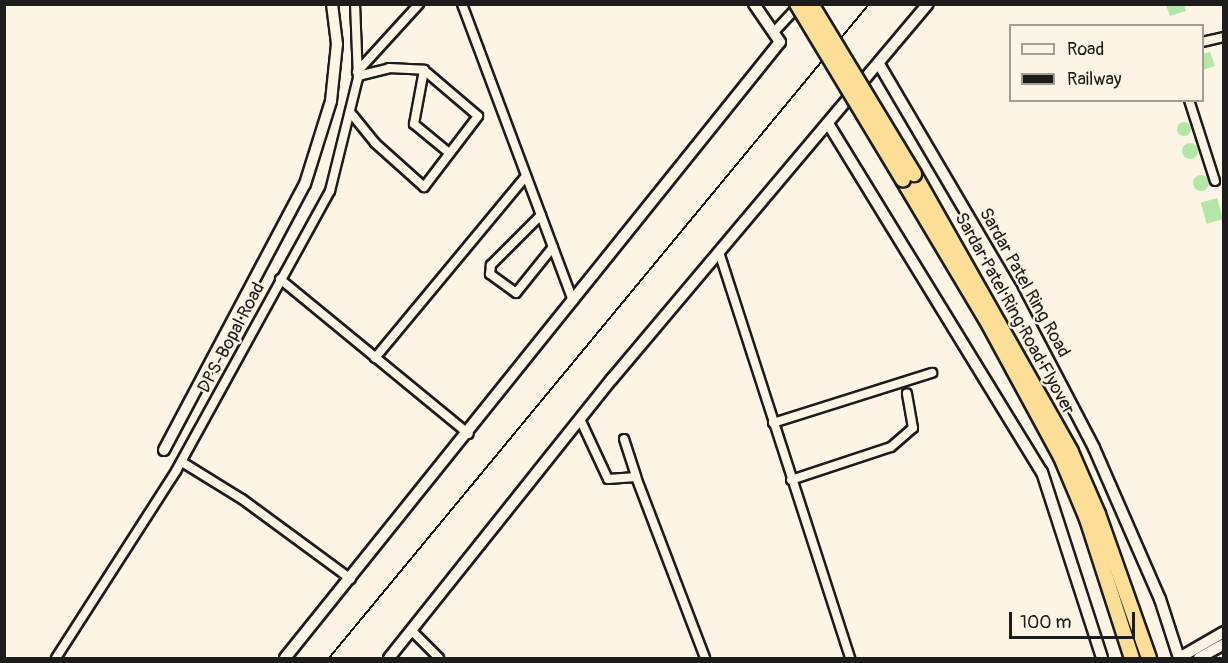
<!DOCTYPE html>
<html>
<head>
<meta charset="utf-8">
<style>
	body { margin:0 }
	#map { position:relative; width:1228px; height:663px; overflow:hidden; background:#fcf5e5; font-family:Pangolin,sans-serif }
	div>[style] { position:absolute }
	.green>* { inset:0; background:#b4e6a7; transform-origin:0 0 }
	.round { border-radius:50% }
	.roads { filter:drop-shadow(2px 0 #1c1c1c) drop-shadow(-2px 0 #1c1c1c) drop-shadow(0 2px #1c1c1c) drop-shadow(0 -2px #1c1c1c) }
	.street>* { height:8px; margin:-4px; padding:0 4px; transform-origin:4px; border-radius:4px; background:#fcf5e5 }
	.secondary>* { height:10px; margin:-5px; padding:0 5px; transform-origin:5px; border-radius:5px; background:#fcf5e5 }
	.highway>* { height:14px; margin:-7px; padding:0 7px; transform-origin:7px; border-radius:7px; background:#fcde96 }
	.rail>* { height:2px; margin:-1px; padding:0 1px; transform-origin:1px; border-radius:1px; background:#1c1c1c }
	.bridges { filter:drop-shadow(2px 0 #1c1c1c) drop-shadow(-2px 0 #1c1c1c) drop-shadow(0 2px #1c1c1c) drop-shadow(0 -2px #1c1c1c) }
	.highway-bridge>* { height:14px; margin:-7px; padding:0 7px; transform-origin:7px; border-radius:7px; background:#fcde96 }
	span { translate:-50% -50%; white-space:nowrap; text-align:center; line-height:1.15; -webkit-text-stroke:4.5px #fcf5e5; paint-order:stroke }
	.street-label { font-size:18px; color:#1c1c1c }
	.frame { position:absolute; inset:0; border:6px solid #1c1c1c; pointer-events:none }
	.legend { position:absolute; left:1009px; top:24px; width:195px; height:78px; box-sizing:border-box; background:#fcf5e5; border:2px solid #a29e95; margin:0; padding:8px 10px; list-style:none; font-size:18px; color:#1c1c1c }
	.legend li { display:flex; align-items:center; gap:12px; height:30px }
	.legend b { width:30px; border:2px solid #a29e95 }
	.scale { position:absolute; left:1009px; top:612px; width:126px; height:27px; box-sizing:border-box; border:3px solid #1c1c1c; border-top:0; padding-left:8px; font-size:18px; line-height:21px; white-space:nowrap; color:#1c1c1c; -webkit-text-stroke:4px #fcf5e5; paint-order:stroke }
</style>
</head>
<body>
<div id="map">
	<div class="green">
		<div style="clip-path:polygon(1166px 5px,1184px 5px,1186px 11px,1170px 16px)"></div>
		<div style="clip-path:polygon(1210px 52px,1215px 66px,1203px 70px,1203px 54px)"></div>
		<div class="round" style="left:1177px;top:122px;width:14px;height:14px"></div>
		<div class="round" style="left:1182px;top:143px;width:16px;height:16px"></div>
		<div class="round" style="left:1193px;top:175px;width:16px;height:16px"></div>
		<div style="left:1217px;top:198px;width:22px;height:17px;rotate:74deg"></div>
	</div>
	<div class="roads">
		<div class="street">
			<div style="left:462px;top:4px;width:317px;rotate:69.5deg"></div>
			<div style="left:774px;top:32px;width:37px;rotate:-47deg"></div>
			<div style="left:1202px;top:42px;width:23px;rotate:-13deg"></div>
			<div style="left:357px;top:72px;width:92px;rotate:-47.6deg"></div>
			<div style="left:358px;top:76px;width:32px;rotate:-14deg"></div>
			<div style="left:389px;top:68px;width:35px;rotate:3deg"></div>
			<div style="left:1189px;top:100px;width:85px;rotate:72.2deg"></div>
			<div style="left:350px;top:112px;width:40px;rotate:51deg"></div>
			<div style="left:375px;top:143px;width:66px;rotate:41.9deg"></div>
			<div style="left:424px;top:187px;width:89px;rotate:-52.7deg"></div>
			<div style="left:478px;top:116px;width:71px;rotate:-139.6deg"></div>
			<div style="left:424px;top:70px;width:55px;rotate:100.5deg"></div>
			<div style="left:414px;top:124px;width:44px;rotate:39.5deg"></div>
			<div style="left:541px;top:215px;width:71px;rotate:135deg"></div>
			<div style="left:491px;top:265px;width:9px;rotate:96deg"></div>
			<div style="left:490px;top:274px;width:32px;rotate:36deg"></div>
			<div style="left:516px;top:293px;width:59px;rotate:-51.2deg"></div>
			<div style="left:719px;top:252px;width:427px;rotate:72.1deg"></div>
			<div style="left:280px;top:279px;width:244px;rotate:39.4deg"></div>
			<div style="left:375px;top:358px;width:236px;rotate:-50.3deg"></div>
			<div style="left:580px;top:419px;width:66px;rotate:65deg"></div>
			<div style="left:608px;top:479px;width:28px;rotate:-4deg"></div>
			<div style="left:636px;top:477px;width:194px;rotate:69.1deg"></div>
			<div style="left:773px;top:423px;width:167px;rotate:-17.5deg"></div>
			<div style="left:624px;top:439px;width:40px;rotate:72deg"></div>
			<div style="left:182px;top:462px;width:70px;rotate:31.7deg"></div>
			<div style="left:242px;top:499px;width:135px;rotate:36.3deg"></div>
			<div style="left:791px;top:480px;width:105px;rotate:-18.3deg"></div>
			<div style="left:891px;top:447px;width:29px;rotate:-41deg"></div>
			<div style="left:913px;top:428px;width:35px;rotate:-100deg"></div>
			<div style="left:412px;top:631px;width:38px;rotate:45deg"></div>
			<div style="left:56px;top:658px;width:222px;rotate:-57.3deg"></div>
			<div style="left:176px;top:471px;width:320px;rotate:-61.2deg"></div>
			<div style="left:330px;top:191px;width:116px;rotate:-76.1deg"></div>
			<div style="left:358px;top:78px;width:74px;rotate:-92.3deg"></div>
		</div>
		<div class="secondary">
			<div style="left:879px;top:64px;width:261px;rotate:59.6deg"></div>
			<div style="left:1011px;top:289px;width:179px;rotate:62.4deg"></div>
			<div style="left:1094px;top:448px;width:165px;rotate:66.4deg"></div>
			<div style="left:1160px;top:599px;width:62px;rotate:72.1deg"></div>
			<div style="left:829px;top:125px;width:407px;rotate:58.5deg"></div>
			<div style="left:1042px;top:472px;width:195px;rotate:72.1deg"></div>
			<div style="left:164px;top:450px;width:301px;rotate:-62.1deg"></div>
			<div style="left:305px;top:184px;width:87px;rotate:-72.6deg"></div>
			<div style="left:331px;top:101px;width:57px;rotate:-84deg"></div>
			<div style="left:337px;top:44px;width:40px;rotate:-97.1deg"></div>
			<div style="left:285px;top:658px;width:790px;rotate:-51.22deg"></div>
			<div style="left:780px;top:42px;width:46px;rotate:-124.4deg"></div>
			<div style="left:389px;top:658px;width:357px;rotate:-51.4deg"></div>
			<div style="left:612px;top:379px;width:490px;rotate:-49.9deg"></div>
			<div style="left:1179px;top:658px;width:52px;rotate:-30deg"></div>
			<div style="left:1199px;top:658px;width:29px;rotate:-29deg"></div>
		</div>
		<div class="highway">
			<div style="left:914px;top:174px;width:319px;rotate:60.5deg"></div>
			<div style="left:1071px;top:452px;width:68px;rotate:66.5deg"></div>
			<div style="left:1098px;top:514px;width:153px;rotate:70.5deg"></div>
			<div style="left:903px;top:180px;width:162px;rotate:59.2deg"></div>
			<div style="left:986px;top:319px;width:157px;rotate:61.5deg"></div>
			<div style="left:1061px;top:457px;width:67px;rotate:67.2deg"></div>
			<div style="left:1087px;top:519px;width:146px;rotate:72.1deg"></div>
		</div>
	</div>
	<div class="rail">
		<div style="left:329px;top:658px;width:848px;rotate:-50.45deg"></div>
	</div>
	<div class="bridges">
		<div class="highway-bridge">
			<div style="left:797px;top:4px;width:205px;rotate:58.9deg"></div>
			<div style="left:811px;top:4px;width:199px;rotate:58.8deg"></div>
		</div>
	</div>
	<div class="street-label">
		<span style="left:1024px;top:283px;rotate:61deg">Sardar Patel Ring Road</span>
		<span style="left:1014px;top:314px;rotate:61deg">Sardar Patel Ring Road Flyover</span>
		<span style="left:232px;top:338px;rotate:-62deg">DPS-Bopal Road</span>
	</div>
	<div class="frame"></div>
	<ul class="legend">
	<li><b style="height:8px;background:#fcf5e5"></b>Road</li>
	<li><b style="height:8px;background:#1c1c1c"></b>Railway</li>
	</ul>
	<div class="scale">100 m</div>
</div>
</body>
</html>
